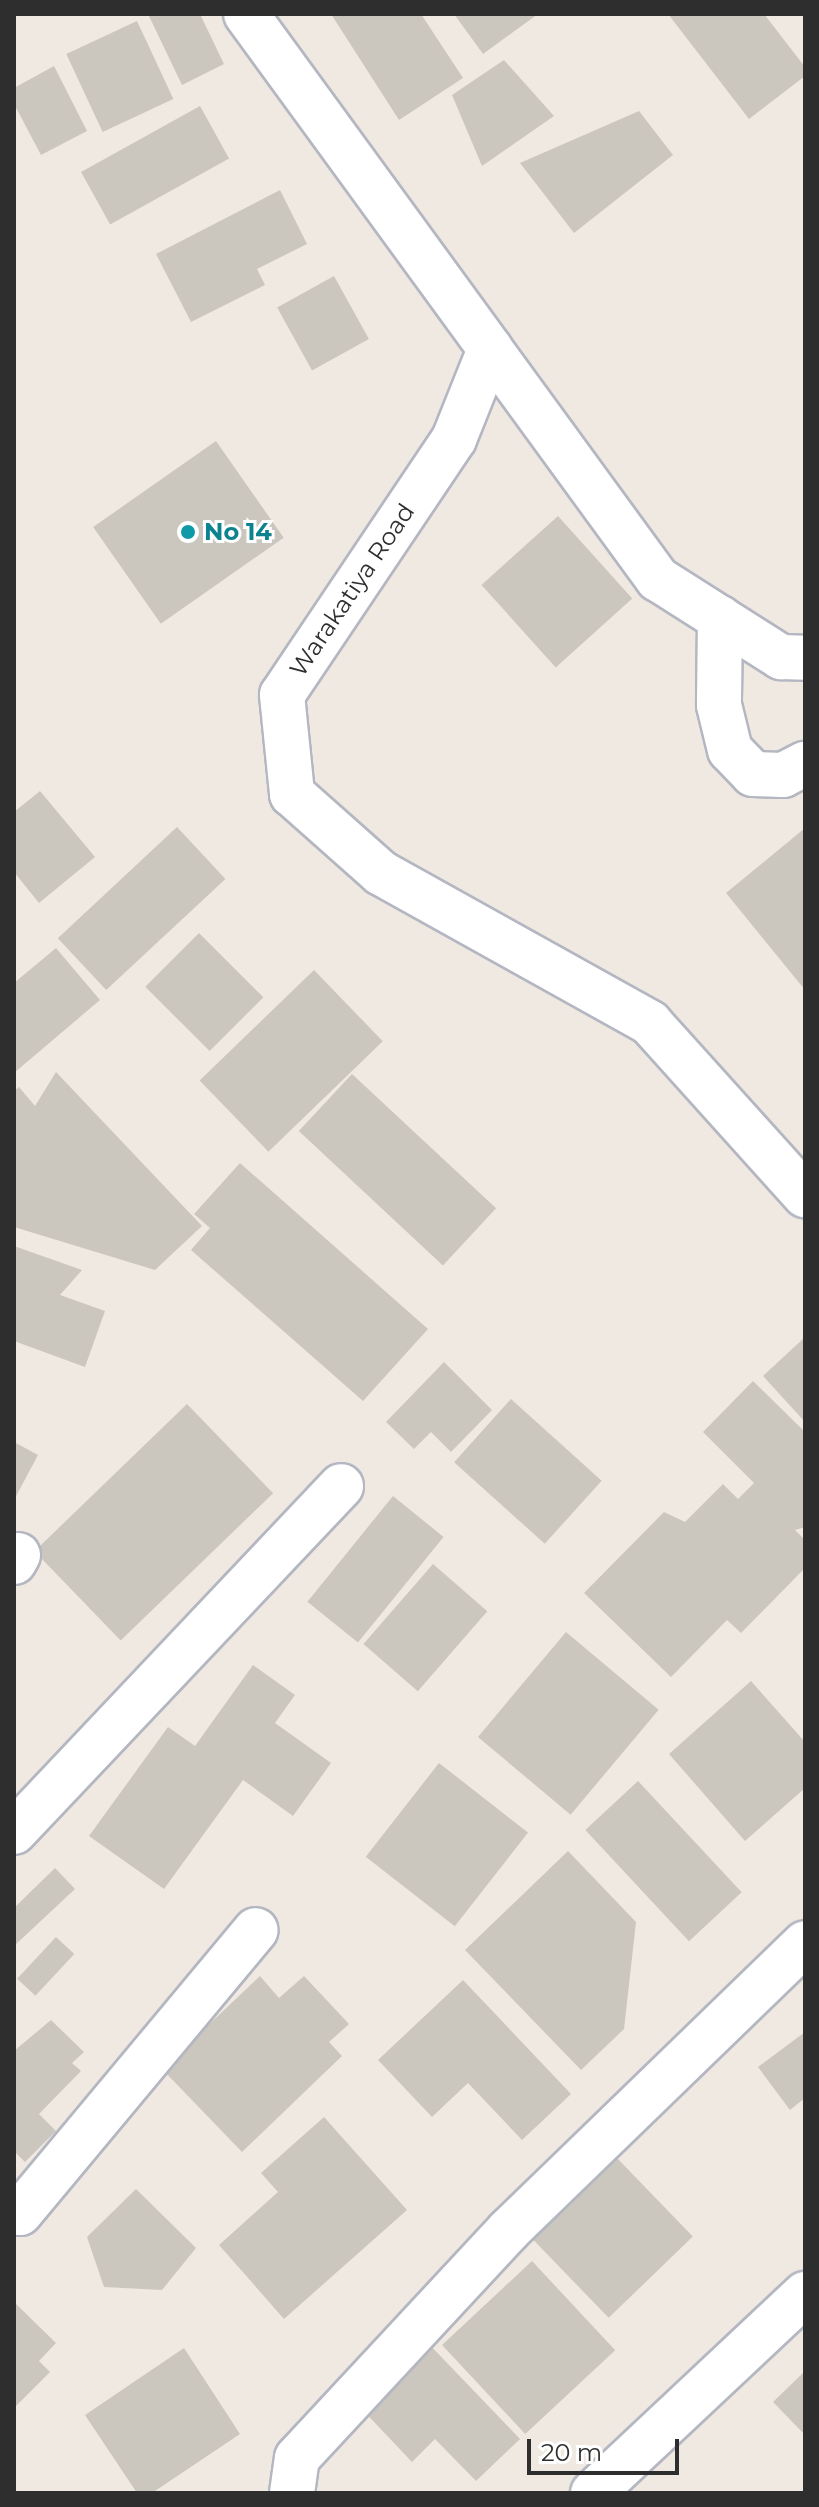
<!DOCTYPE html>
<html>
<head>
<meta charset="utf-8">
<style>
	body { margin:0 }
	#map { position:relative; width:819px; height:2507px; overflow:hidden; background:#efe9e1; font-family:Montserrat,sans-serif }
	div>[style] { position:absolute }
	.building>* { inset:0; background:#cbc7bf; transform-origin:0 0 }
	.roads { filter:drop-shadow(2px 0 #b4b7c1) drop-shadow(-2px 0 #b4b7c1) drop-shadow(0 2px #b4b7c1) drop-shadow(0 -2px #b4b7c1) }
	.minor>* { height:44px; margin:-22px; padding:0 22px; transform-origin:22px; border-radius:22px; background:#fff }
	.dots>* { width:22px; height:22px; translate:-50% -50%; box-sizing:border-box; border:4px solid #fff; border-radius:50% }
	span { translate:-50% -50%; white-space:nowrap; text-align:center; line-height:1.15; -webkit-text-stroke:6px #fff; paint-order:stroke }
	.culture-label { font-size:24px; color:#0d838f; font-weight:700 }
	.left { translate:0 -50%; text-align:left }
	.street-label { font-size:24px; color:#2e2e2e }
	.frame { position:absolute; inset:0; border:16px solid #2e2e2e; pointer-events:none }
	.scale { position:absolute; left:527px; top:2439px; width:152px; height:36px; box-sizing:border-box; border:4px solid #2e2e2e; border-top:0; padding-left:10px; font-size:24px; line-height:28px; white-space:nowrap; color:#2e2e2e; -webkit-text-stroke:6px #fff; paint-order:stroke }
</style>
</head>
<body>
<div id="map">
	<div class="building">
		<div style="clip-path:polygon(148px 14px,200px 14px,224px 64px,182px 85px)"></div>
		<div style="clip-path:polygon(331px 14px,421px 14px,463px 78px,399px 120px)"></div>
		<div style="clip-path:polygon(454px 14px,538px 14px,483px 54px)"></div>
		<div style="clip-path:polygon(668px 14px,764px 14px,805px 67px,805px 76px,749px 119px)"></div>
		<div style="left:137px;top:21px;width:86px;height:78px;rotate:65deg"></div>
		<div style="clip-path:polygon(504px 60px,554px 116px,482px 166px,452px 95px)"></div>
		<div style="clip-path:polygon(54px 66px,87px 131px,41px 155px,14px 104px,14px 88px)"></div>
		<div style="left:200px;top:106px;width:60px;height:136px;rotate:61deg"></div>
		<div style="clip-path:polygon(639px 111px,673px 155px,574px 233px,520px 163px)"></div>
		<div style="clip-path:polygon(280px 190px,307px 244px,257px 269px,265px 285px,191px 322px,156px 254px)"></div>
		<div style="left:334px;top:276px;width:72px;height:65px;rotate:61deg"></div>
		<div style="left:216px;top:441px;width:118px;height:150px;rotate:55deg"></div>
		<div style="left:558px;top:516px;width:111px;height:103px;rotate:48deg"></div>
		<div style="clip-path:polygon(40px 791px,95px 857px,39px 903px,14px 872px,14px 812px)"></div>
		<div style="left:177px;top:827px;width:71px;height:163px;rotate:47deg"></div>
		<div style="clip-path:polygon(805px 828px,805px 990px,726px 893px)"></div>
		<div style="left:199px;top:933px;width:91px;height:76px;rotate:45deg"></div>
		<div style="clip-path:polygon(56px 948px,100px 1000px,14px 1073px,14px 983px)"></div>
		<div style="left:314px;top:970px;width:99px;height:159px;rotate:46deg"></div>
		<div style="clip-path:polygon(56px 1072px,202px 1226px,155px 1270px,14px 1227px,14px 1091px,19px 1087px,35px 1106px)"></div>
		<div style="left:352px;top:1074px;width:197px;height:78px;rotate:43deg"></div>
		<div style="clip-path:polygon(240px 1163px,428px 1329px,363px 1401px,191px 1250px,210px 1228px,194px 1214px)"></div>
		<div style="clip-path:polygon(14px 1246px,82px 1270px,60px 1295px,105px 1311px,85px 1367px,14px 1341px)"></div>
		<div style="clip-path:polygon(805px 1337px,805px 1422px,763px 1376px)"></div>
		<div style="clip-path:polygon(444px 1362px,492px 1410px,451px 1452px,431px 1432px,414px 1449px,386px 1422px)"></div>
		<div style="clip-path:polygon(753px 1381px,805px 1432px,805px 1527px,795px 1530px,805px 1540px,805px 1568px,741px 1633px,727px 1620px,671px 1677px,584px 1593px,664px 1512px,685px 1522px,723px 1484px,738px 1499px,754px 1483px,703px 1432px)"></div>
		<div style="left:511px;top:1399px;width:122px;height:85px;rotate:42deg"></div>
		<div style="left:187px;top:1404px;width:124px;height:212px;rotate:46deg"></div>
		<div style="clip-path:polygon(14px 1442px,38px 1455px,14px 1500px)"></div>
		<div style="left:393px;top:1496px;width:65px;height:136px;rotate:39deg"></div>
		<div style="left:433px;top:1564px;width:72px;height:106px;rotate:41deg"></div>
		<div style="left:566px;top:1632px;width:121px;height:137px;rotate:40deg"></div>
		<div style="clip-path:polygon(253px 1665px,295px 1695px,275px 1723px,331px 1763px,293px 1816px,243px 1780px,164px 1889px,89px 1836px,168px 1727px,195px 1746px)"></div>
		<div style="clip-path:polygon(751px 1681px,805px 1742px,805px 1788px,745px 1841px,669px 1754px)"></div>
		<div style="left:439px;top:1763px;width:113px;height:119px;rotate:38deg"></div>
		<div style="left:638px;top:1781px;width:152px;height:72px;rotate:47deg"></div>
		<div style="clip-path:polygon(568px 1851px,636px 1922px,624px 2029px,581px 2070px,465px 1950px)"></div>
		<div style="clip-path:polygon(55px 1868px,75px 1889px,14px 1946px,14px 1908px)"></div>
		<div style="left:56px;top:1937px;width:25px;height:57px;rotate:43deg"></div>
		<div style="clip-path:polygon(260px 1976px,279px 1998px,304px 1976px,349px 2024px,329px 2042px,342px 2056px,242px 2152px,162px 2069px)"></div>
		<div style="clip-path:polygon(463px 1980px,571px 2094px,522px 2140px,468px 2083px,432px 2117px,378px 2060px)"></div>
		<div style="clip-path:polygon(51px 2020px,84px 2052px,72px 2063px,81px 2071px,39px 2114px,56px 2131px,25px 2162px,14px 2151px,14px 2051px)"></div>
		<div style="clip-path:polygon(805px 2032px,805px 2098px,790px 2110px,758px 2067px)"></div>
		<div style="clip-path:polygon(324px 2117px,407px 2210px,284px 2319px,219px 2245px,278px 2192px,261px 2173px)"></div>
		<div style="left:615px;top:2156px;width:112px;height:117px;rotate:46deg"></div>
		<div style="clip-path:polygon(136px 2189px,196px 2248px,162px 2290px,104px 2287px,87px 2237px)"></div>
		<div style="left:532px;top:2261px;width:122px;height:123px;rotate:47deg"></div>
		<div style="clip-path:polygon(14px 2302px,56px 2343px,39px 2361px,50px 2372px,14px 2408px)"></div>
		<div style="clip-path:polygon(426px 2341px,520px 2439px,476px 2481px,435px 2439px,412px 2462px,358px 2405px)"></div>
		<div style="clip-path:polygon(184px 2348px,240px 2434px,152px 2493px,137px 2493px,85px 2415px)"></div>
		<div style="clip-path:polygon(805px 2371px,805px 2435px,773px 2402px)"></div>
	</div>
	<div class="roads">
		<div class="minor">
			<div style="left:246px;top:14px;width:414px;rotate:53.9deg"></div>
			<div style="left:490px;top:349px;width:97px;rotate:111.8deg"></div>
			<div style="left:454px;top:439px;width:308px;rotate:123.9deg"></div>
			<div style="left:282px;top:695px;width:100px;rotate:84.2deg"></div>
			<div style="left:292px;top:794px;width:119px;rotate:41.6deg"></div>
			<div style="left:381px;top:873px;width:308px;rotate:29.1deg"></div>
			<div style="left:650px;top:1023px;width:232px;rotate:48deg"></div>
			<div style="left:490px;top:349px;width:285px;rotate:53.9deg"></div>
			<div style="left:658px;top:579px;width:146px;rotate:32.4deg"></div>
			<div style="left:781px;top:657px;width:24px;rotate:2deg"></div>
			<div style="left:720px;top:618px;width:87px;rotate:90.7deg"></div>
			<div style="left:719px;top:705px;width:46px;rotate:76.3deg"></div>
			<div style="left:730px;top:750px;width:33px;rotate:46deg"></div>
			<div style="left:753px;top:774px;width:30px;rotate:2deg"></div>
			<div style="left:783px;top:775px;width:25px;rotate:-27deg"></div>
			<div style="left:14px;top:1562px;width:8px;rotate:-60deg"></div>
			<div style="left:14px;top:1832px;width:476px;rotate:-46.6deg"></div>
			<div style="left:14px;top:2211px;width:6px;rotate:18deg"></div>
			<div style="left:20px;top:2213px;width:368px;rotate:-50.2deg"></div>
			<div style="left:292px;top:2493px;width:35px;rotate:-82deg"></div>
			<div style="left:297px;top:2458px;width:311px;rotate:-47.1deg"></div>
			<div style="left:509px;top:2230px;width:412px;rotate:-44.1deg"></div>
			<div style="left:593px;top:2493px;width:291px;rotate:-43.2deg"></div>
		</div>
	</div>
	<div class="dots">
		<div style="left:188px;top:532px;background:#0f9aa8"></div>
	</div>
	<div class="culture-label">
		<span class="left" style="left:204px;top:532px">No 14</span>
	</div>
	<div class="street-label">
		<span style="left:352px;top:590px;rotate:-56deg">Warakatiya Road</span>
	</div>
	<div class="frame"></div>
	<div class="scale">20 m</div>
</div>
</body>
</html>
